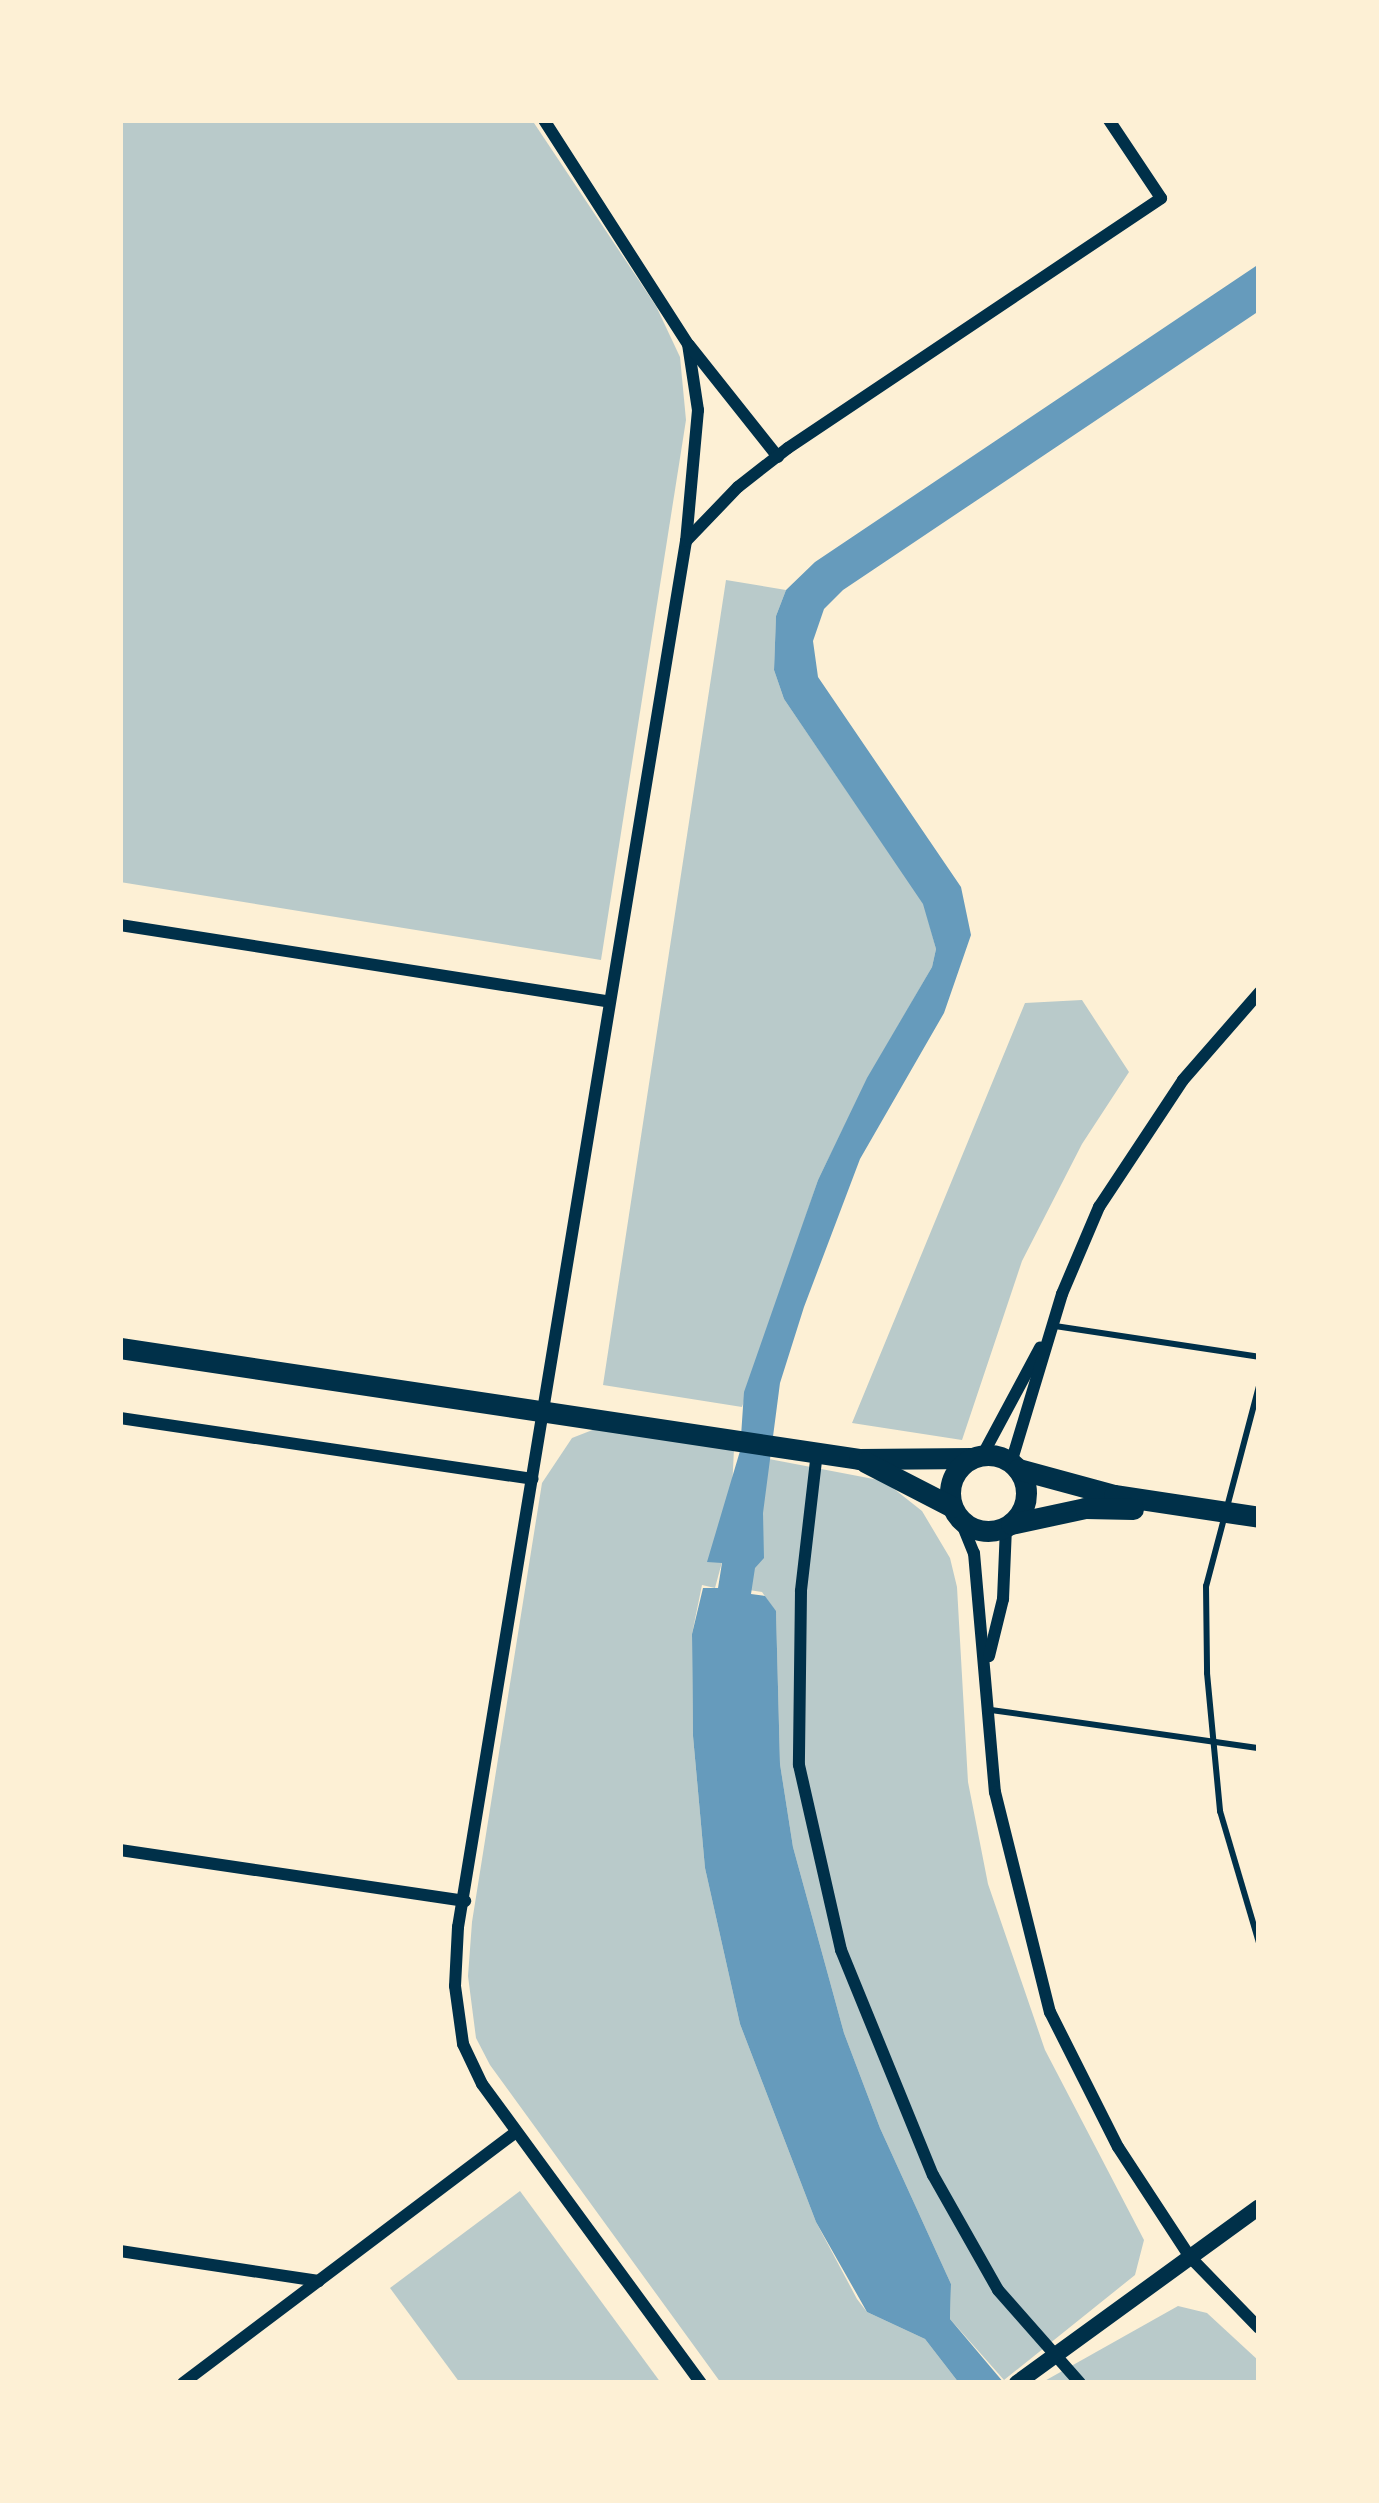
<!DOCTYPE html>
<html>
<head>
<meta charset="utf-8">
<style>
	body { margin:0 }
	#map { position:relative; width:1379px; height:2503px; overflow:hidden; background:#fdf0d5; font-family:Raleway,sans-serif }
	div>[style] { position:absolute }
	.green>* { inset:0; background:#b9caca }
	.water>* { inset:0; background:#669bbc }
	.service>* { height:6px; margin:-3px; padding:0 3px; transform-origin:3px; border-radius:3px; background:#003049 }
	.minor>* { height:12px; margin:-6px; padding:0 6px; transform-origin:6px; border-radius:6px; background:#003049 }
	.tertiary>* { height:16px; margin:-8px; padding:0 8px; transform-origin:8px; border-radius:8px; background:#003049 }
	.primary>* { height:21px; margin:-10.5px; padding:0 10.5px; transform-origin:10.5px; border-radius:10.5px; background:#003049 }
	.primary>.ring { margin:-10.5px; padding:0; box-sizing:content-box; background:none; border:21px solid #003049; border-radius:50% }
	span { translate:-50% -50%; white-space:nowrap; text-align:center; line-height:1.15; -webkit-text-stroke:12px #fdf0d5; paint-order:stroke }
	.frame { position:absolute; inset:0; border:123px solid #fdf0d5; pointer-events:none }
</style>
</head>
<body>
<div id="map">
	<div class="green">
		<div style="clip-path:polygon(120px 120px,532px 120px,656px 306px,680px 357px,686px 420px,601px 960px,120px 882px)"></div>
		<div style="clip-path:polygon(726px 580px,786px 590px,776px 616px,774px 670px,784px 699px,924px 904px,936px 949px,932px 967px,868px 1078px,818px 1180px,742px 1407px,603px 1385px)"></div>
		<div style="clip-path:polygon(1082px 1000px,1129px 1072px,1082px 1144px,1022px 1261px,962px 1440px,852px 1423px,1025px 1003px)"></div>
		<div style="clip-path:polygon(595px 1429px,734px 1449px,731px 1510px,708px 1562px,722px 1562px,715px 1588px,702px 1585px,692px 1634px,693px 1736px,705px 1868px,740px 2024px,816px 2222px,857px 2299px,867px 2312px,925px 2339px,959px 2383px,721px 2383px,490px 2065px,476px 2038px,468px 1976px,472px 1922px,542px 1483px,572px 1438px)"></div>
		<div style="clip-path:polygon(769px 1459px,884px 1481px,922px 1511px,950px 1558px,957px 1587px,968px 1782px,988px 1884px,1045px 2050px,1144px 2240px,1135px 2275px,1004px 2380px,950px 2319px,951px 2284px,880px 2128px,844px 2033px,793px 1847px,780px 1764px,776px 1612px,762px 1592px,749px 1590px)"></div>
		<div style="clip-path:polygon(520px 2191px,661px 2383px,460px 2383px,390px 2288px)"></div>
		<div style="clip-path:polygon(1178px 2306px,1207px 2313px,1259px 2361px,1259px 2383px,1041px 2383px)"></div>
	</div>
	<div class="water">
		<div style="clip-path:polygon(1259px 264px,1259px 311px,843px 590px,824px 609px,813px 641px,818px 677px,961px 887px,971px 935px,944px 1013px,860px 1159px,804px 1307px,780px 1383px,763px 1513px,764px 1558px,755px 1568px,751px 1594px,765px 1596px,776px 1611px,780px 1764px,793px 1847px,844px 2033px,880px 2128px,951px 2284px,950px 2319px,1004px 2383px,959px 2383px,925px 2339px,867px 2312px,816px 2222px,740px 2024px,705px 1868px,693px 1736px,692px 1634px,703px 1588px,718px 1588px,722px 1563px,707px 1562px,740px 1451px,744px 1392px,818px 1180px,867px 1078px,932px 967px,936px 949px,923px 904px,784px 699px,774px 670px,776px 616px,786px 590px,815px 562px)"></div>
	</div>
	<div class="service">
		<div style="left:1055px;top:1326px;width:206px;rotate:8.6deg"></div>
		<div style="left:1259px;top:1386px;width:207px;rotate:104.8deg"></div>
		<div style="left:1206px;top:1586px;width:87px;rotate:89.3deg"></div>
		<div style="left:1207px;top:1673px;width:139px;rotate:84.6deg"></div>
		<div style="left:1220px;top:1811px;width:138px;rotate:73.5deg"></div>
		<div style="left:991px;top:1710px;width:271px;rotate:8.1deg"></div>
	</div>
	<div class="minor">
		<div style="left:544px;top:120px;width:266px;rotate:57.3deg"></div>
		<div style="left:688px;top:344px;width:67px;rotate:81.4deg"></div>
		<div style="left:698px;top:410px;width:132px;rotate:95.2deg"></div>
		<div style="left:686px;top:541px;width:1405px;rotate:99.34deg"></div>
		<div style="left:458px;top:1927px;width:59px;rotate:92.9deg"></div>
		<div style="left:455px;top:1986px;width:59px;rotate:82.1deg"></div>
		<div style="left:463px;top:2044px;width:44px;rotate:64.6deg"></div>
		<div style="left:482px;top:2084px;width:371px;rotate:53.8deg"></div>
		<div style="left:689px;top:345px;width:143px;rotate:51.5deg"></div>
		<div style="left:686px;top:541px;width:75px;rotate:-46.1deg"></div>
		<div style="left:738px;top:487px;width:63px;rotate:-38deg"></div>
		<div style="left:788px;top:448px;width:449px;rotate:-33.8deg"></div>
		<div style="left:1161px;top:198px;width:94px;rotate:-123.7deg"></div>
		<div style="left:120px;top:925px;width:493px;rotate:8.9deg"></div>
		<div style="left:120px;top:1418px;width:417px;rotate:8.4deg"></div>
		<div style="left:817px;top:1452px;width:140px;rotate:96.6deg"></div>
		<div style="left:801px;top:1591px;width:174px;rotate:90.7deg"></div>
		<div style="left:799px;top:1765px;width:190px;rotate:77.2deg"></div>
		<div style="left:841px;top:1950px;width:243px;rotate:67.8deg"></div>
		<div style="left:933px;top:2175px;width:132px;rotate:60.5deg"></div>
		<div style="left:998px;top:2290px;width:124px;rotate:48.6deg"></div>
		<div style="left:982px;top:1456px;width:123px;rotate:-61.8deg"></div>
		<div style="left:1011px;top:1463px;width:177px;rotate:-73.2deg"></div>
		<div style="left:1062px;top:1294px;width:95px;rotate:-67deg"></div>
		<div style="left:1099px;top:1207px;width:152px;rotate:-56.5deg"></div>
		<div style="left:1183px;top:1080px;width:116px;rotate:-48.9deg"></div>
		<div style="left:960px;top:1519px;width:37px;rotate:68deg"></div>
		<div style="left:974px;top:1553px;width:240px;rotate:85deg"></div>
		<div style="left:995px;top:1792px;width:227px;rotate:76deg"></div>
		<div style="left:1050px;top:2012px;width:151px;rotate:63.3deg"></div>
		<div style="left:1118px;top:2147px;width:131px;rotate:56.8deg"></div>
		<div style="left:1190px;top:2257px;width:99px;rotate:45.8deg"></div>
		<div style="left:989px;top:1656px;width:59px;rotate:-76.2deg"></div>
		<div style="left:1003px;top:1599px;width:72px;rotate:-87.6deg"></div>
		<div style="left:120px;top:1850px;width:349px;rotate:8.4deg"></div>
		<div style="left:120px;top:2251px;width:201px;rotate:8.6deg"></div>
		<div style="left:183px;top:2383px;width:416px;rotate:-37deg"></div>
	</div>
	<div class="tertiary">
		<div style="left:1017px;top:2383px;width:299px;rotate:-36deg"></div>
	</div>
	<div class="primary">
		<div style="left:120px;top:1348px;width:747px;rotate:8.54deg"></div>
		<div style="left:859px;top:1459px;width:113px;rotate:-0.5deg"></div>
		<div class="ring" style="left:950px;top:1455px;width:55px;height:55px"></div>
		<div style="left:865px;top:1462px;width:98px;rotate:27.3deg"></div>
		<div style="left:1018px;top:1469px;width:99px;rotate:15.2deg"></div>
		<div style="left:1114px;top:1495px;width:147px;rotate:8.6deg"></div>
		<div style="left:1011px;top:1524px;width:76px;rotate:-12.2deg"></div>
		<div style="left:1085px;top:1508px;width:48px;rotate:1.2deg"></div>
	</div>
	<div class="frame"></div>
</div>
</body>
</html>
